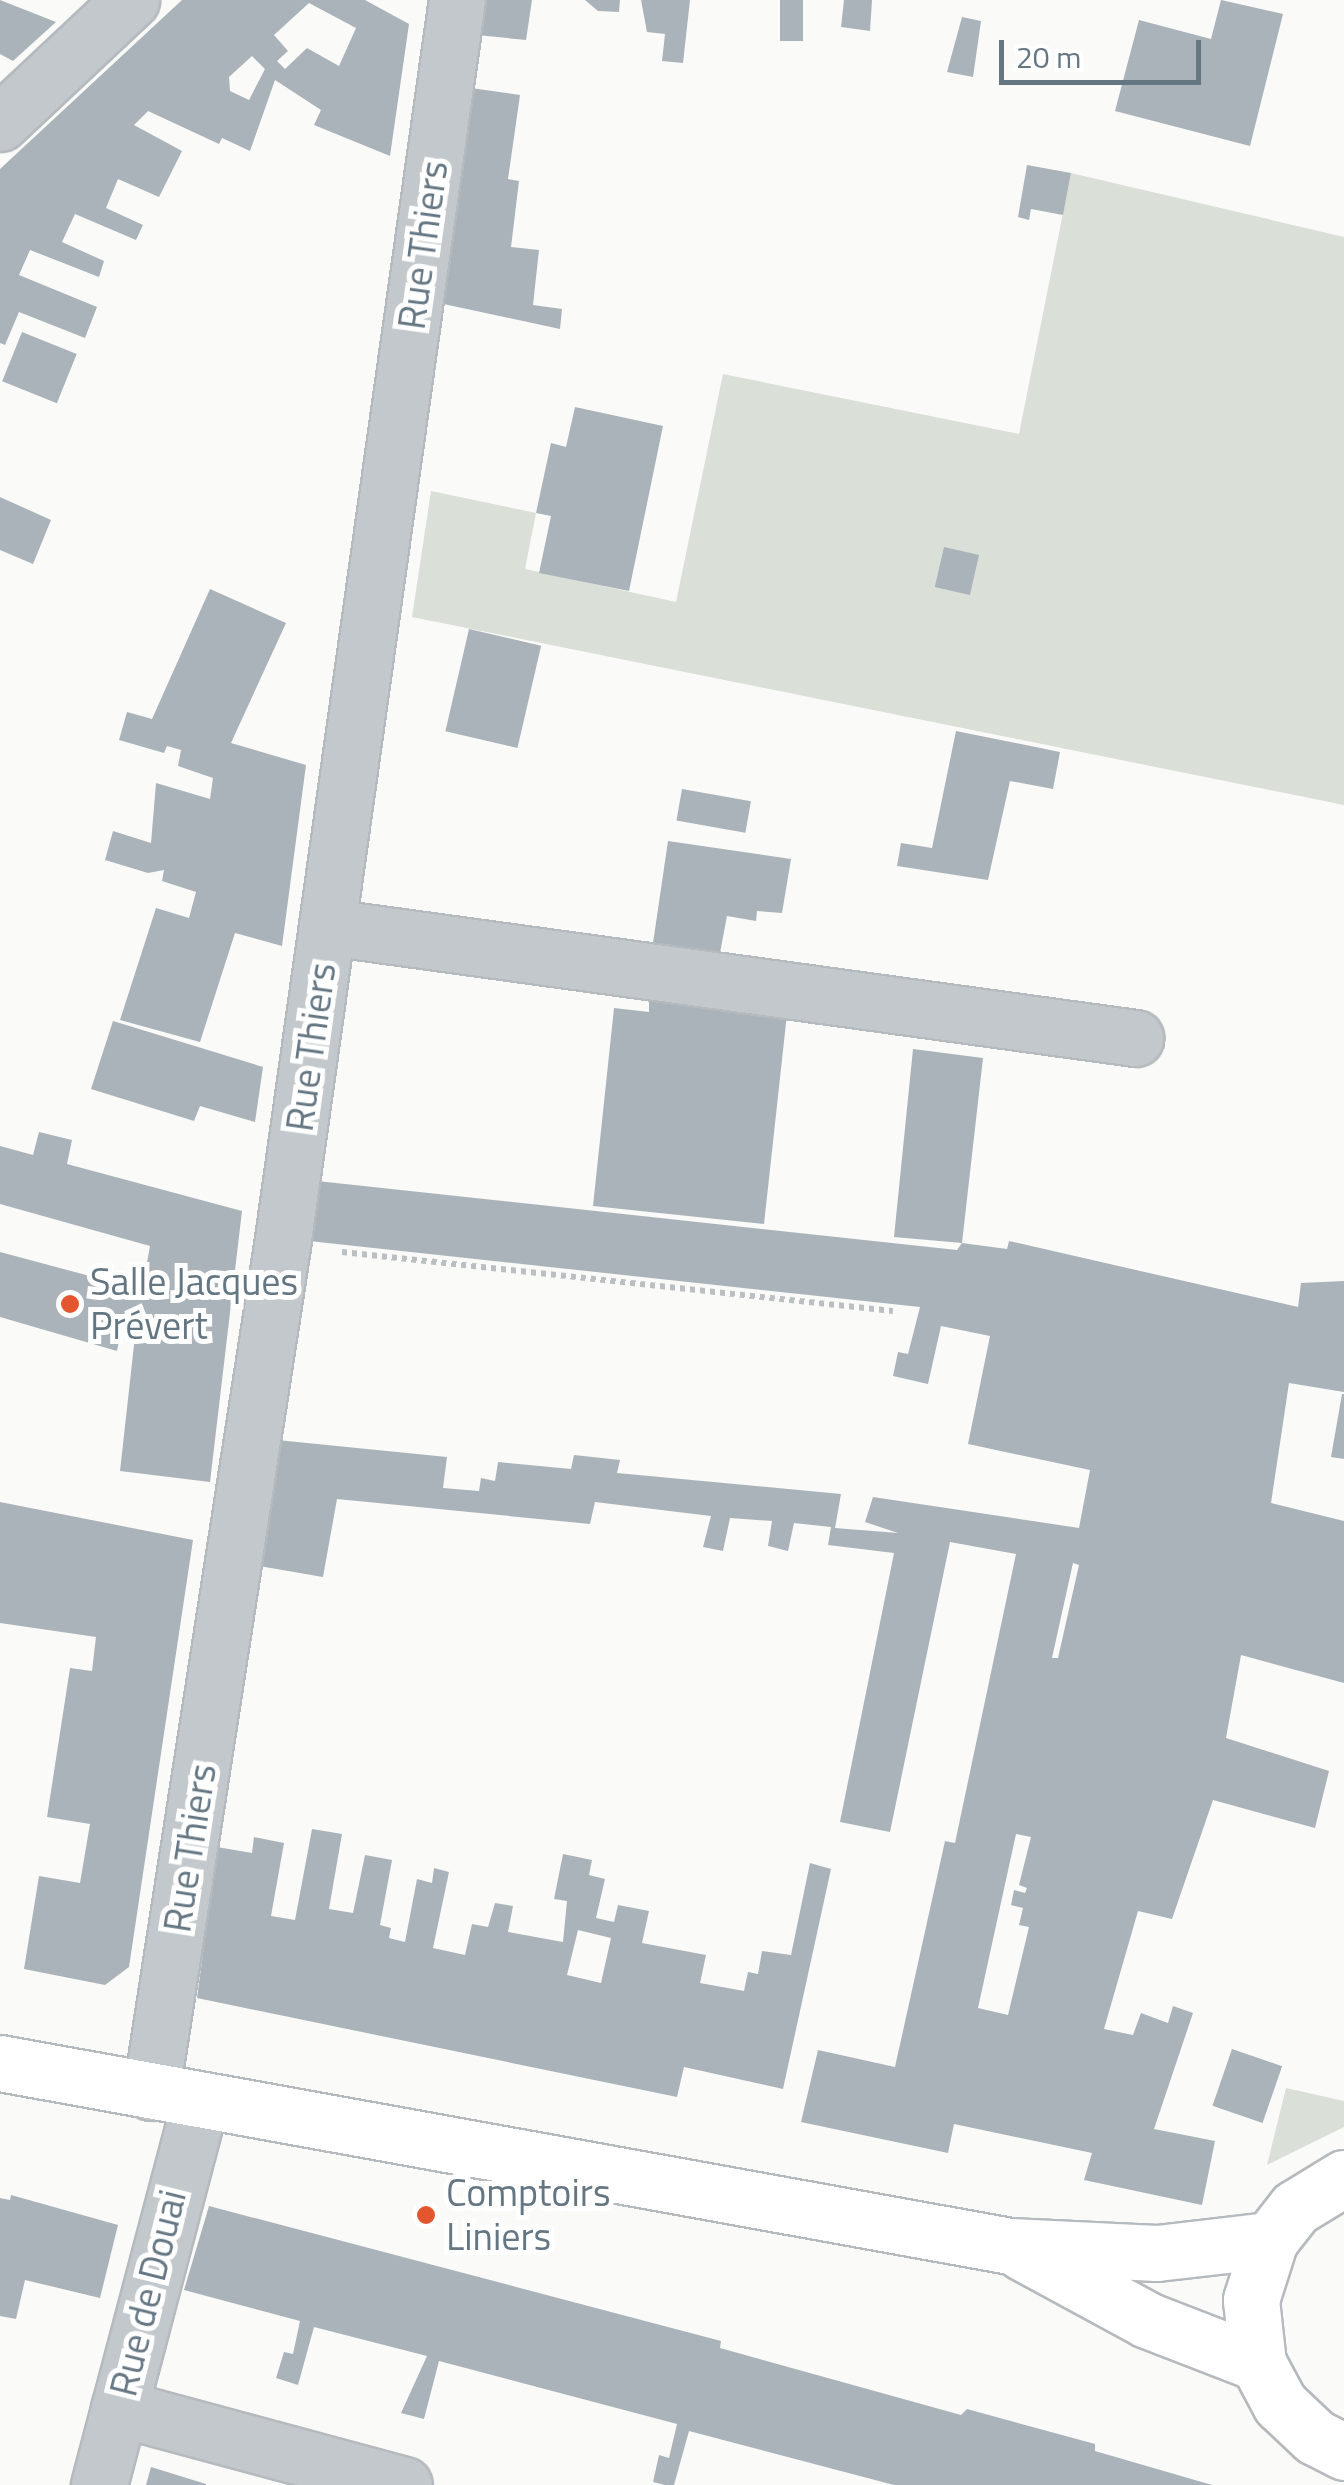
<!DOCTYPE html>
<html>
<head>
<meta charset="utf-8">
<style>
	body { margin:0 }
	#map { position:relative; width:1344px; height:2485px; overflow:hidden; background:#fafaf8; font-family:"Titillium Web",sans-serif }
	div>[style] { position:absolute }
	.green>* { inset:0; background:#dadfd7 }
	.building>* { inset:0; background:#aab3b9; transform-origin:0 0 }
	.path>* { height:6px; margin-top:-3px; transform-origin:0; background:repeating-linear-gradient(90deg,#bbbfc2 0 5px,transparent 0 10px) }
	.roads { filter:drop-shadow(2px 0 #b5babe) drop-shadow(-2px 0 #b5babe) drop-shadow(0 2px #b5babe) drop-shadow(0 -2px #b5babe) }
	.minor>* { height:55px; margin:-27.5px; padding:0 27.5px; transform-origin:27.5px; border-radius:27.5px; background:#c3c8cc }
	.major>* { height:55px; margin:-27.5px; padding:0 27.5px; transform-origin:27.5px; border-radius:27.5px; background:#fff }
	.dots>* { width:28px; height:28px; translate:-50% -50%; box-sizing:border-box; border:5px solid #fff; border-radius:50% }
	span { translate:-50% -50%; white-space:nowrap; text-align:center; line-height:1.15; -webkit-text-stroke:10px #fff; paint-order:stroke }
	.street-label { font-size:38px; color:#657683 }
	.poi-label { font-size:38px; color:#657683 }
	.left { translate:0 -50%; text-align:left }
	.scale { position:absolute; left:999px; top:40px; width:202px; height:45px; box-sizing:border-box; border:5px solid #657683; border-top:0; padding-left:12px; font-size:30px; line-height:35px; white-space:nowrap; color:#657683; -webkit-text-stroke:8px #fff; paint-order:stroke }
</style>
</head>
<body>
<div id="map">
	<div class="green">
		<div style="clip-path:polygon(1071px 173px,1344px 237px,1344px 805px,412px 617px,431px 491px,536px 513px,525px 569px,676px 602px,723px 374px,1019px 434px)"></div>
		<div style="clip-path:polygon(1286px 2088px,1344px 2101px,1344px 2127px,1267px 2165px)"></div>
	</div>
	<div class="building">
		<div style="clip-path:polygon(0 0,56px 22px,13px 61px,0 54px)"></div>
		<div style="clip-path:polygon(evenodd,182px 0,365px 0,409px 24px,390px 156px,314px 125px,321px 110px,275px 80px,250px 151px,222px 138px,219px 144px,148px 111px,134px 125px,182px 151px,159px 197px,118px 179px,106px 208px,143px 225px,136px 240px,75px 214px,62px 242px,104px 261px,99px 277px,30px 250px,19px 275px,97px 307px,85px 338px,19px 312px,5px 345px,0 343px,0 169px,182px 0,309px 3px,356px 28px,339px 66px,307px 48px,285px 69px,277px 61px,288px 51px,274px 35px,309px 3px,182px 0,252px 56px,265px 69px,249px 100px,230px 91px,229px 77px,252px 56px)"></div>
		<div style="clip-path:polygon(482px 0,532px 0,526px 40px,477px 35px)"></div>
		<div style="clip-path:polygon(585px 0,620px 0,619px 12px,598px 11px)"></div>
		<div style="clip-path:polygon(641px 0,690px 0,683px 63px,662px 61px,665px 34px,647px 32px)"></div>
		<div style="left:780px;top:0;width:23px;height:41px"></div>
		<div style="clip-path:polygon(844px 0,872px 0,870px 31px,841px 27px)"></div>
		<div style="clip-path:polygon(1221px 0,1283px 14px,1250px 146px,1115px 111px,1139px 20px,1211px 39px)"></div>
		<div style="clip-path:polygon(962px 17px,981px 21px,973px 77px,947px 72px)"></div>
		<div style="clip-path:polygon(471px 88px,520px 95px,508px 179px,519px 181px,511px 247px,539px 250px,533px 305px,562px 309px,560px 329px,439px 303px)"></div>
		<div style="clip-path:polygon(1027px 165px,1071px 173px,1063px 215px,1031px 209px,1029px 220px,1018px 217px)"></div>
		<div style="left:22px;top:332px;width:59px;height:53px;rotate:22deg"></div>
		<div style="clip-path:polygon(575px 407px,663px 426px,629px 591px,539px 573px,551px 516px,536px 513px,551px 443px,566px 447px)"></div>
		<div style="clip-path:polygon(0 497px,51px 520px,33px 564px,0 550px)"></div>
		<div style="left:944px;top:547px;width:36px;height:41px;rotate:13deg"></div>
		<div style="clip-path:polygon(210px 589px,286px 623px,231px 743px,306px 765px,282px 946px,235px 933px,200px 1042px,120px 1020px,156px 908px,189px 918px,196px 892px,162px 881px,164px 870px,148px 873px,105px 860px,113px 831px,151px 843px,156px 783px,210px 799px,213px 778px,178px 766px,181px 750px,167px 746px,164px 753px,119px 740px,127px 712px,152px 719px)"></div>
		<div style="left:469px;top:629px;width:74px;height:105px;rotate:13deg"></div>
		<div style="clip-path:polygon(956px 731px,1060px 752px,1053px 789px,1010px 781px,988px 880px,897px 866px,901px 843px,932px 848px)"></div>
		<div style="left:682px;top:789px;width:70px;height:32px;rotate:10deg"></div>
		<div style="clip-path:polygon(668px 841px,791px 859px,782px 913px,757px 911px,756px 921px,727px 916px,720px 953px,653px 943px)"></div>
		<div style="clip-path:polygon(649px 1000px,787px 1014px,764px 1224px,593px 1206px,614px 1008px,649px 1012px)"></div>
		<div style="clip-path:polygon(113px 1021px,263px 1067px,255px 1122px,200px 1106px,194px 1121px,91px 1089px)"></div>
		<div style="clip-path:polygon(evenodd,913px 1049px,983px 1058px,962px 1243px,1007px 1249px,1009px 1241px,1298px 1307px,1301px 1283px,1344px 1281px,1344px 1392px,1289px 1383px,1271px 1503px,1344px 1521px,1344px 1683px,1241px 1655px,1226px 1738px,1329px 1771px,1315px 1828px,1213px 1800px,1172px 1919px,1138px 1911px,1104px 2029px,1133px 2035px,1141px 2013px,1168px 2023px,1173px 2006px,1193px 2013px,1154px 2129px,1215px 2141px,1202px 2205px,1084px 2180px,1092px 2153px,954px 2124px,948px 2153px,801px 2122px,818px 2050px,895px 2067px,945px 1841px,955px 1843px,1016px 1554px,950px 1542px,890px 1832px,840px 1822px,894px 1553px,828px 1545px,831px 1527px,794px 1523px,788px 1551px,768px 1546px,772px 1521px,730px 1518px,723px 1551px,703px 1547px,711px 1516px,595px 1502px,590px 1524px,337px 1499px,323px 1577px,259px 1566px,277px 1440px,447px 1457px,443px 1488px,479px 1491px,481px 1478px,495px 1481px,498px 1462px,571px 1469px,574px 1455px,620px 1460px,617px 1473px,841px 1494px,835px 1528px,898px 1533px,865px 1522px,873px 1497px,1079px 1528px,1090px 1470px,968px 1444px,990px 1336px,941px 1326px,928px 1384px,893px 1376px,898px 1352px,908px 1354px,920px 1307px,309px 1241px,317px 1181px,957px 1250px,962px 1243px,894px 1237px,913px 1049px,1073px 1563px,1079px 1565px,1058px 1658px,1052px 1658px,1073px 1563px,913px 1049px,1016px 1834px,1031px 1837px,1019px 1885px,1027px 1888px,1025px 1893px,1014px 1890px,1011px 1905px,1023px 1908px,1019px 1925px,1029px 1927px,1008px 2015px,978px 2008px,1016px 1834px)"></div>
		<div style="clip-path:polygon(39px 1132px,72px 1140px,67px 1164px,242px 1211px,210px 1482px,120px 1471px,135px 1336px,120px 1336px,117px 1351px,0 1317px,0 1252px,142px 1290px,150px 1246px,0 1204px,0 1146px,33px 1155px)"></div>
		<div style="clip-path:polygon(1342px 1394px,1344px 1394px,1344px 1459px,1331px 1457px)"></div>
		<div style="clip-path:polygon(0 1502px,193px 1540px,129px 1967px,105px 1985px,24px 1969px,39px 1876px,80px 1883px,90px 1824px,47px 1817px,70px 1668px,92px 1671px,96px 1637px,0 1623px)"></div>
		<div style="clip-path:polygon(evenodd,312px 1829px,342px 1834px,329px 1909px,353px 1913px,365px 1855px,392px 1860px,380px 1925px,391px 1928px,389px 1938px,405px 1942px,417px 1879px,432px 1883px,434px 1868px,449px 1872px,433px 1948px,465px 1955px,472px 1924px,488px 1927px,495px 1903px,513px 1906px,508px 1932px,563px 1942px,567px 1901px,554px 1899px,563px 1854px,592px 1860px,589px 1875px,605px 1879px,596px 1918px,614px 1922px,618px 1905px,649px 1911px,642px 1943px,706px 1955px,700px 1983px,744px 1991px,748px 1972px,758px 1974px,762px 1951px,791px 1955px,810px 1863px,831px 1869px,783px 2089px,684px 2067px,677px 2097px,197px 1998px,217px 1847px,252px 1853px,254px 1837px,284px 1843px,271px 1916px,295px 1920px,312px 1829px,578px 1930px,611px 1938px,601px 1983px,567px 1975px,578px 1930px)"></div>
		<div style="left:1232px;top:2049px;width:53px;height:60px;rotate:19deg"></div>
		<div style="clip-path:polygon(11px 2195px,118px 2225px,100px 2298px,25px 2280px,16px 2319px,0 2316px,0 2198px,10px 2200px)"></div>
		<div style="clip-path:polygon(209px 2206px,721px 2341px,720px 2348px,961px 2415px,967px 2409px,1095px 2444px,1095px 2451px,1212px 2485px,894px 2485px,689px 2431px,674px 2485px,665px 2485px,653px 2482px,659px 2455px,669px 2458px,677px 2424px,439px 2361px,424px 2419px,401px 2413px,427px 2356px,314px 2327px,298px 2385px,276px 2378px,284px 2352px,293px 2354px,300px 2321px,184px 2290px)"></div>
		<div style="clip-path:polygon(151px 2467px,206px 2484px,206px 2485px,146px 2485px)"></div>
	</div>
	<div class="path">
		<div style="left:342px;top:1252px;width:554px;rotate:6.11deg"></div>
	</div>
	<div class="roads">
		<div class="minor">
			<div style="left:0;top:123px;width:180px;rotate:-43.2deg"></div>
			<div style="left:328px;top:927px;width:815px;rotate:7.83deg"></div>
			<div style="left:151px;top:2092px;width:856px;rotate:-81.2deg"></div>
			<div style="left:282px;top:1246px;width:1258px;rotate:-82.01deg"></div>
			<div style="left:119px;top:2408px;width:295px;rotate:15.1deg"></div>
			<div style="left:99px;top:2485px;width:395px;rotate:-75.2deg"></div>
		</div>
		<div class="major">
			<div style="left:0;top:2063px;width:1026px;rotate:10.27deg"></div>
			<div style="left:1010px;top:2246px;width:147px;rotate:2.7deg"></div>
			<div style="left:1157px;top:2253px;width:114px;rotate:-6.6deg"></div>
			<div style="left:1344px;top:2178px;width:57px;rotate:148.5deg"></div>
			<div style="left:1295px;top:2208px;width:41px;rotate:128deg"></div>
			<div style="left:1270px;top:2240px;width:63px;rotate:107.6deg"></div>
			<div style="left:1251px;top:2300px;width:63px;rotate:83.7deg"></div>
			<div style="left:1258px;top:2363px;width:47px;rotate:61.8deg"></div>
			<div style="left:1280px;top:2404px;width:48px;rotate:43.3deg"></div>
			<div style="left:1315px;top:2437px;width:33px;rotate:27deg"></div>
			<div style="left:1022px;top:2252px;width:142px;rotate:28.5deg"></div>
			<div style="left:1147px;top:2320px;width:119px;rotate:21.2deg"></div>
		</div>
	</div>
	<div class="dots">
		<div style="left:70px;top:1304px;background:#e4572e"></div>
		<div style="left:426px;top:2215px;background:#e4572e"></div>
	</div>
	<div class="street-label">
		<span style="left:423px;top:245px;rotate:-82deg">Rue Thiers</span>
		<span style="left:311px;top:1047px;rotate:-82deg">Rue Thiers</span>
		<span style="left:190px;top:1848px;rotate:-81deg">Rue Thiers</span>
		<span style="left:148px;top:2293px;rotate:-76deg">Rue de Douai</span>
	</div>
	<div class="poi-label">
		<span class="left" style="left:90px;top:1304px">Salle Jacques<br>Prévert</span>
		<span class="left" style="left:446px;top:2215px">Comptoirs<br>Liniers</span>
	</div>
	<div class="scale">20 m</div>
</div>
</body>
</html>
